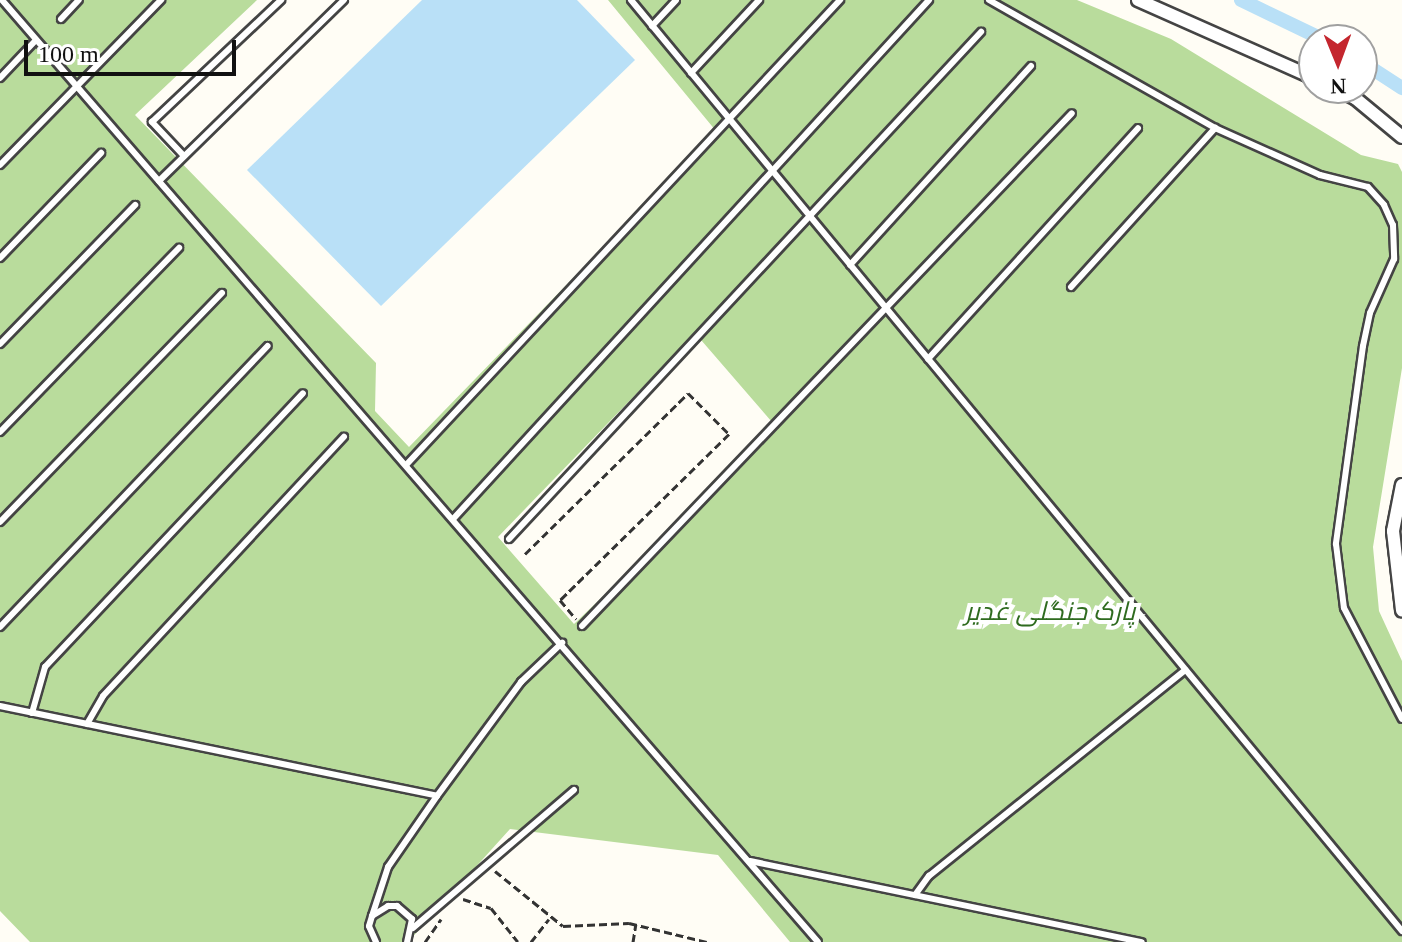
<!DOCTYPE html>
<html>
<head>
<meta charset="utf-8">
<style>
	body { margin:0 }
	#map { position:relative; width:1402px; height:942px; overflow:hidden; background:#fffdf5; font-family:"Times New Roman",Cairo,serif }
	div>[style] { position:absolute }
	.forest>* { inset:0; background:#b9dc9c }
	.water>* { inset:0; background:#b9e0f7 }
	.canal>* { height:14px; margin:-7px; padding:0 7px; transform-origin:7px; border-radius:7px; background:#b9e0f7 }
	.path>* { height:3px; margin-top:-1.5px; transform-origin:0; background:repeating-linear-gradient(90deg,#333 0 8px,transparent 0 12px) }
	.roads { filter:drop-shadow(2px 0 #444) drop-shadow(-2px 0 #444) drop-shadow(0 2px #444) drop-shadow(0 -2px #444) }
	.service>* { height:6px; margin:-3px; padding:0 3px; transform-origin:3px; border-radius:3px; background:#fff }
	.minor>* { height:12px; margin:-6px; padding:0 6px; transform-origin:6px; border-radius:6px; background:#fff }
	span { translate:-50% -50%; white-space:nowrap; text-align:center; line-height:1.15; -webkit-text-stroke:8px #fff; paint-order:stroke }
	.park-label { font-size:26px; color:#2f6b1f; font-style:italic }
	.north { position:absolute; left:1298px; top:24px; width:80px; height:80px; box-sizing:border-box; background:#fff; border:2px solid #a0a0a0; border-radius:50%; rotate:179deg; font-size:22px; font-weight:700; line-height:32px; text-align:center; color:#111 }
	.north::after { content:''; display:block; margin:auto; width:28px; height:36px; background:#c4262e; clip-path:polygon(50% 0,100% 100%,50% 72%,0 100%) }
	.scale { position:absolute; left:24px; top:40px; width:212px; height:36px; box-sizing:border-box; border:4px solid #111; border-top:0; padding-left:10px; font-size:24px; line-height:28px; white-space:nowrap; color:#111; -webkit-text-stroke:6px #fff; paint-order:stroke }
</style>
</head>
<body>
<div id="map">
	<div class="forest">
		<div style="clip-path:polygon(evenodd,0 0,257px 0,135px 115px,376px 363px,375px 411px,409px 447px,716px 131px,608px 0,1077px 0,1171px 39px,1361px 155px,1398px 164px,1402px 172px,1402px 368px,1373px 547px,1379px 611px,1402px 661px,1402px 942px,790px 942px,718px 855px,510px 829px,408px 942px,30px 942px,0 911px,0 0,695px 333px,778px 429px,574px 624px,498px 537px,695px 333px)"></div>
	</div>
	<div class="water">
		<div style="clip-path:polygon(422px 0,577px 0,635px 60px,381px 306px,247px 170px)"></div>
	</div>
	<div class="canal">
		<div style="left:1241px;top:0;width:92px;rotate:25.7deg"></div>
		<div style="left:1362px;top:62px;width:48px;rotate:33deg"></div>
	</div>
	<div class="path">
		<div style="left:525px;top:554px;width:229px;rotate:-44.6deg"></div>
		<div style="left:688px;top:393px;width:58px;rotate:45deg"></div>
		<div style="left:729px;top:434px;width:237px;rotate:135.5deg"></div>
		<div style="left:560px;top:600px;width:25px;rotate:50deg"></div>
		<div style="left:495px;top:871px;width:87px;rotate:39deg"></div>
		<div style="left:563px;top:926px;width:66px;rotate:-2.6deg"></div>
		<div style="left:629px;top:923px;width:80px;rotate:13.7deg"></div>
		<div style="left:463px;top:899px;width:29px;rotate:18deg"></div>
		<div style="left:491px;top:908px;width:43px;rotate:51.5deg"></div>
		<div style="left:425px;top:942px;width:28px;rotate:-55deg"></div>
		<div style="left:531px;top:942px;width:29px;rotate:-52deg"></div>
		<div style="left:633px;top:942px;width:18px;rotate:-81deg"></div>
	</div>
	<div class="roads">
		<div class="service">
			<div style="left:2px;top:0;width:1246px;rotate:49.1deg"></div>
			<div style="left:631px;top:0;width:1209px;rotate:50.37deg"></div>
			<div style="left:989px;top:0;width:260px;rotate:29.5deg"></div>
			<div style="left:1215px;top:128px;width:115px;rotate:24.1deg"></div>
			<div style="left:1320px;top:175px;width:49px;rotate:14deg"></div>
			<div style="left:1368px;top:187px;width:24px;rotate:48deg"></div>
			<div style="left:1384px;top:205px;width:22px;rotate:66deg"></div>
			<div style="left:1393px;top:225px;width:34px;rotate:88deg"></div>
			<div style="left:1394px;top:259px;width:59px;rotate:114deg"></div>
			<div style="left:1370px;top:313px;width:34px;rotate:102deg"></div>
			<div style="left:1363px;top:346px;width:200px;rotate:97.8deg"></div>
			<div style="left:1336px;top:544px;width:64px;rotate:82.9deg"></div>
			<div style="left:1344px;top:608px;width:125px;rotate:62.4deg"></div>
			<div style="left:61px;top:19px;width:26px;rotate:-47deg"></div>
			<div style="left:652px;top:26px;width:35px;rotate:-47deg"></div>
			<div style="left:691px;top:73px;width:100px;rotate:-47deg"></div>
			<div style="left:0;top:78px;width:51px;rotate:-46.6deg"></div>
			<div style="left:184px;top:156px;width:47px;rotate:-133.3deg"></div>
			<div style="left:152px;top:122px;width:178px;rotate:-43.4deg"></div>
			<div style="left:0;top:165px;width:231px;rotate:-45.7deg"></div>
			<div style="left:159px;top:181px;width:259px;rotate:-44.4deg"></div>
			<div style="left:0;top:258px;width:146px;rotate:-46.1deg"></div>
			<div style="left:850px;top:265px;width:269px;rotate:-47.7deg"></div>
			<div style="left:1071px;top:287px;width:215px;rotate:-47.8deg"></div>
			<div style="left:0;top:344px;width:194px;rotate:-45.8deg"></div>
			<div style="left:928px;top:359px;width:312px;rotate:-47.7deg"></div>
			<div style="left:0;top:432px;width:257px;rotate:-45.8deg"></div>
			<div style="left:407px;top:464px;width:635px;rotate:-46.98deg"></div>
			<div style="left:454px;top:518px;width:703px;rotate:-47.48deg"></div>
			<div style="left:0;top:522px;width:319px;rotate:-45.9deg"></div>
			<div style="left:509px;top:539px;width:693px;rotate:-47.05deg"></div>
			<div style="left:582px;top:626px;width:709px;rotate:-46.31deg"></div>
			<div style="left:0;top:627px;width:388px;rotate:-46.4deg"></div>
			<div style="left:0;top:706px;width:446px;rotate:11.6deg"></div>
			<div style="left:32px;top:713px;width:48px;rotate:-74.2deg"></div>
			<div style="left:45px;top:667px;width:376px;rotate:-46.7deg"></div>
			<div style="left:87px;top:724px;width:32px;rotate:-60deg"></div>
			<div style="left:103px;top:696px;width:354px;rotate:-47.1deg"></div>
			<div style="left:750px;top:861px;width:400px;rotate:11.7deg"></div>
			<div style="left:915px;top:895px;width:24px;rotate:-54deg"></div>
			<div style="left:929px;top:876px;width:329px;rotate:-38.8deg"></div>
			<div style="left:372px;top:916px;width:52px;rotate:-71.9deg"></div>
			<div style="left:388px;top:867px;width:86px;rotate:-55.4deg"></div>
			<div style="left:437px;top:796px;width:142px;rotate:-53.6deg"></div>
			<div style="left:521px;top:682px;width:57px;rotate:-43.6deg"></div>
			<div style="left:413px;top:928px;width:212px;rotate:-40.6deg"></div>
			<div style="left:376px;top:942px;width:17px;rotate:-114deg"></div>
			<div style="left:369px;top:926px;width:10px;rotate:-73deg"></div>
			<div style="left:372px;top:916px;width:19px;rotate:-32deg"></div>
			<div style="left:388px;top:906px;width:9px"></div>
			<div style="left:397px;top:906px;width:20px;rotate:41deg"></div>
			<div style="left:412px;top:919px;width:24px;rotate:102deg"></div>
		</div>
		<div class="minor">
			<div style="left:1138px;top:0;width:193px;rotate:23.9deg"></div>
			<div style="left:1335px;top:88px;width:22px;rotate:27deg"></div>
			<div style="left:1355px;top:98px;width:61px;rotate:39.7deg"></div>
			<div style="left:1402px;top:485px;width:47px;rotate:101.1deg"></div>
			<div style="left:1393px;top:531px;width:80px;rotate:83.5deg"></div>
		</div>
	</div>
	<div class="park-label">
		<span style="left:1050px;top:612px">پارک جنگلی غدیر</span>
	</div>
	<div class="north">N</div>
	<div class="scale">100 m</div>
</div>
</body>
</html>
